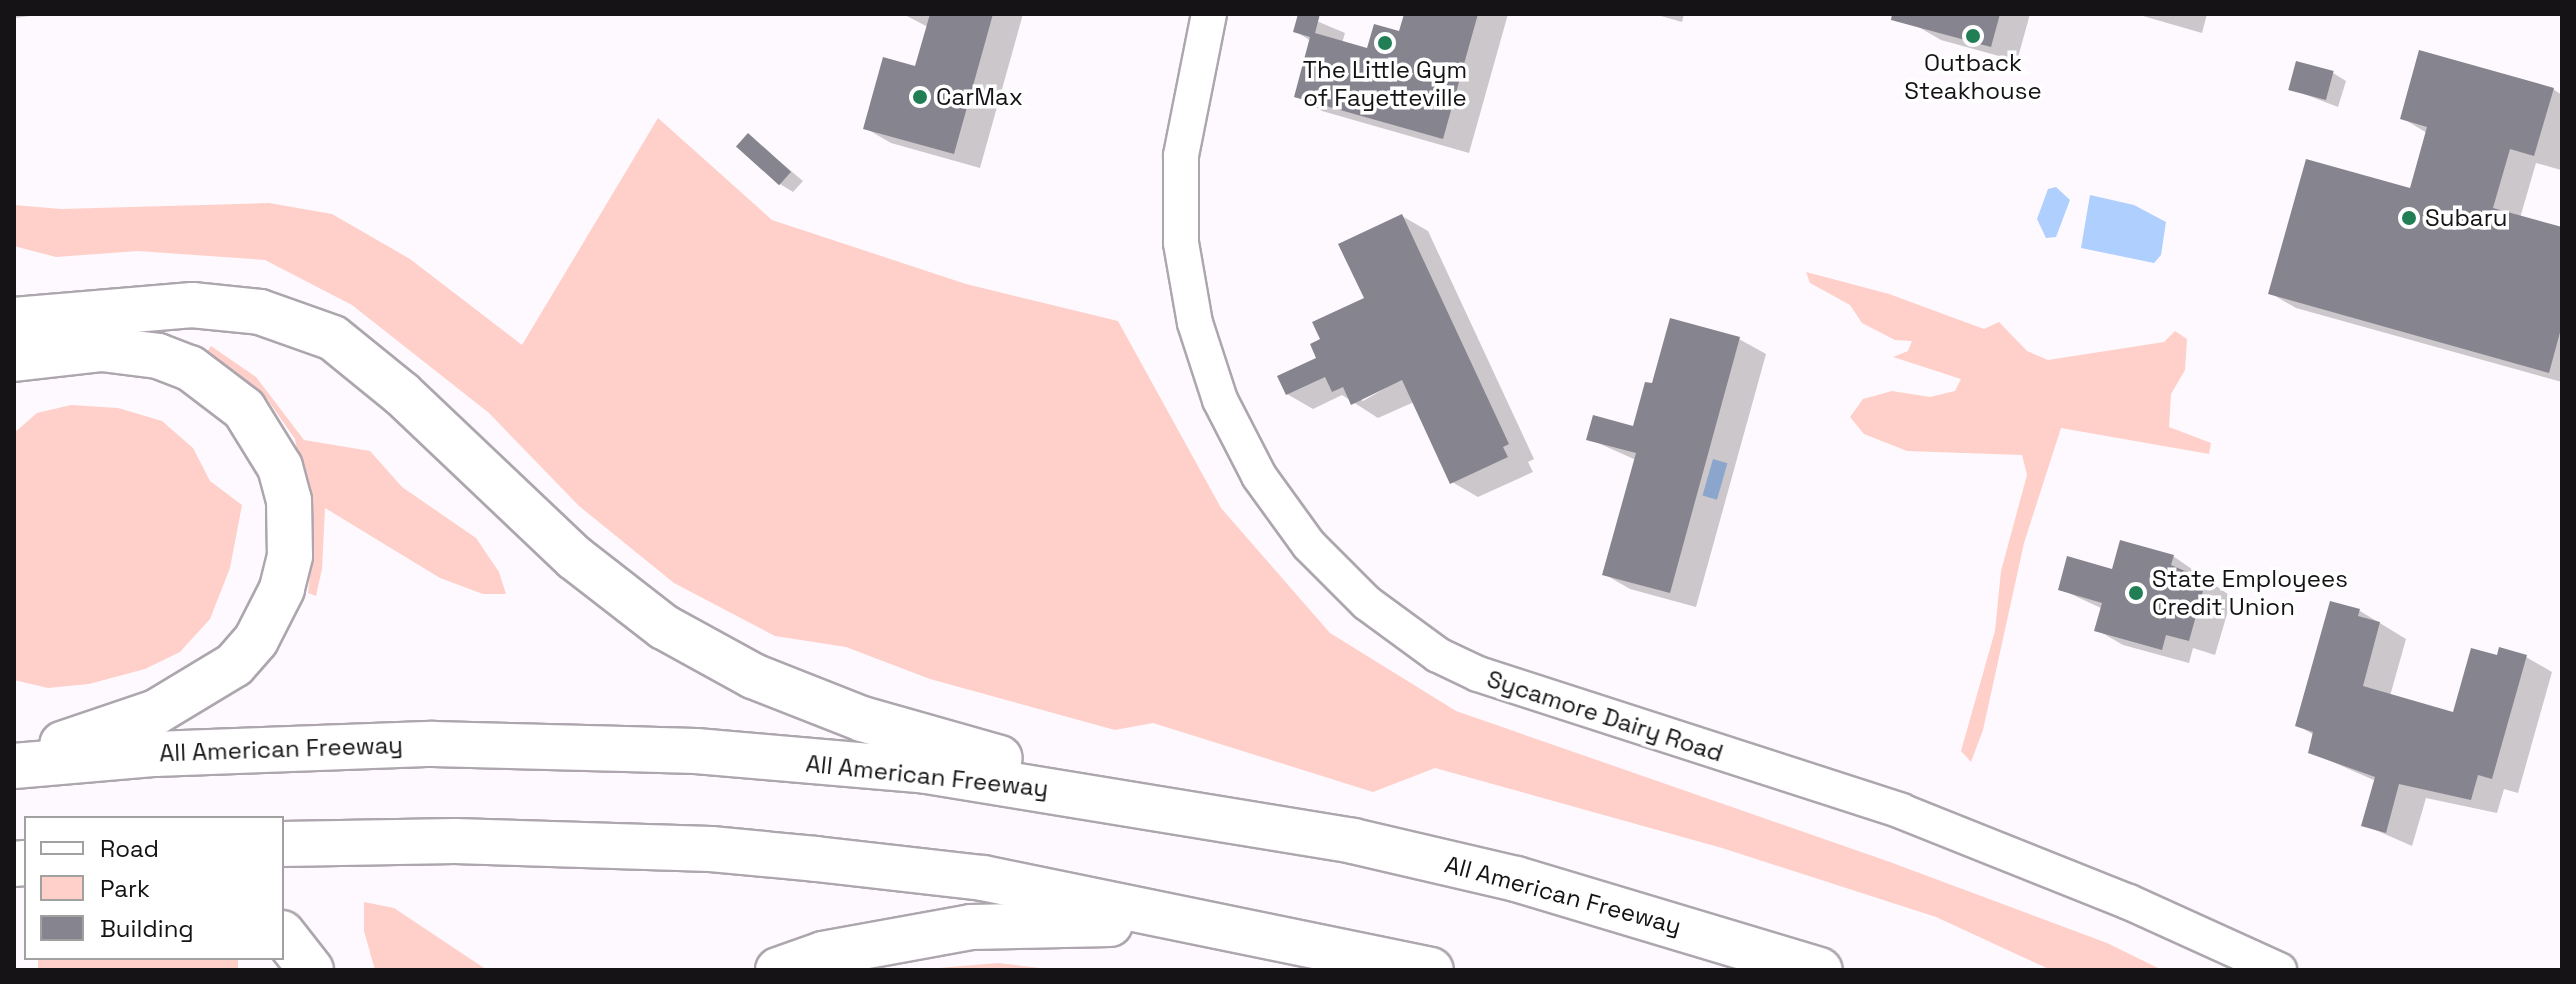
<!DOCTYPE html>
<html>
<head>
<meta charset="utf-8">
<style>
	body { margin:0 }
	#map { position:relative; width:2576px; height:984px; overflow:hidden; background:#fef9fe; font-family:"Space Grotesk",sans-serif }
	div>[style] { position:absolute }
	.green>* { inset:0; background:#fed0c9; transform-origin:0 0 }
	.water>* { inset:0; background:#afcfff; transform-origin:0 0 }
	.shadow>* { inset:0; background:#0003 }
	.building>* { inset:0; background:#86858f; transform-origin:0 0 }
	.roads { filter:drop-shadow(2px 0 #ada6ae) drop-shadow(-2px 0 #ada6ae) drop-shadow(0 2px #ada6ae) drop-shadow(0 -2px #ada6ae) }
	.secondary>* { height:34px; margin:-17px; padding:0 17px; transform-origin:17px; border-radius:17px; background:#fff }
	.highway>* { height:44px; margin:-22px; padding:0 22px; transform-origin:22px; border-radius:22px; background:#fff }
	.dots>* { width:22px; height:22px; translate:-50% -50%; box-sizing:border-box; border:4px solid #fff; border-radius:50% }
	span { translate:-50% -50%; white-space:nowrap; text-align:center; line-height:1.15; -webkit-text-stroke:7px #fff; paint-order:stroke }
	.poi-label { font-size:24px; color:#161316 }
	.left { translate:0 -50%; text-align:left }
	.street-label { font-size:24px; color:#161316 }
	.frame { position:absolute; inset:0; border:16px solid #161316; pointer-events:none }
	.legend { position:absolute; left:24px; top:816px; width:260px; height:144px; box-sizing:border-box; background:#fff; border:2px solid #a2a1a2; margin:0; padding:10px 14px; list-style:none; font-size:24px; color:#161316 }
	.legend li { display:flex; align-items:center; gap:16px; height:40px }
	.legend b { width:40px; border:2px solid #a2a1a2 }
</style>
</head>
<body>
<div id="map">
	<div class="green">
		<div style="clip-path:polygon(658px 118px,772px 220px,966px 284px,1118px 321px,1221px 508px,1330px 633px,1456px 711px,1890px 862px,2107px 943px,2162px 970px,2051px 970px,1936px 917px,1722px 848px,1435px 768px,1373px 792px,1153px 723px,1115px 730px,930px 679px,846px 647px,775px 636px,674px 583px,579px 506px,489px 413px,352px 305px,265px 260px,138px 251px,56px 257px,14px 246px,14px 205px,61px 209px,269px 203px,332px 214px,410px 259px,522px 345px)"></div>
		<div style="clip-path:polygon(1806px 272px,1889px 294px,1984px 329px,1999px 322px,2027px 351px,2048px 360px,2164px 342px,2175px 331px,2187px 339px,2185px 370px,2171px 394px,2169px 427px,2211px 443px,2209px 454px,2061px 428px,2024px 543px,1983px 730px,1971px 762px,1961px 751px,1995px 631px,2001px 571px,2027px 475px,2022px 455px,1907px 451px,1864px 434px,1850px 417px,1863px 399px,1892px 391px,1930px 397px,1955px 391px,1961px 379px,1893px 357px,1908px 351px,1912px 341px,1895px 340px,1862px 323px,1850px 305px,1810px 283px)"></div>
		<div style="clip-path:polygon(211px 346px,256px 377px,304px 440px,370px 451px,402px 487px,476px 538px,499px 572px,506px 594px,483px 594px,440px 578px,325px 508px,322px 569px,316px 596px,308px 593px,314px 539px,295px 439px,267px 399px,207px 352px)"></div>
		<div style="clip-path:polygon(71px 405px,118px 408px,162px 421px,193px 448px,210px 481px,242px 505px,230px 568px,210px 619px,180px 652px,145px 669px,89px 684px,48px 688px,14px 680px,14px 433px,37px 413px)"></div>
		<div style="clip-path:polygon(364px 902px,394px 908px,487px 970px,375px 970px,364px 931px)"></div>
		<div style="left:38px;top:958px;width:200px;height:15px"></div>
		<div style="clip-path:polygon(998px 963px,1057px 970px,915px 970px)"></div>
	</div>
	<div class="water">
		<div style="clip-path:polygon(2056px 187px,2070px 200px,2056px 237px,2046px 238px,2037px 219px,2048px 189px)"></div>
		<div style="clip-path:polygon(2090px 195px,2134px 205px,2166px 222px,2161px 255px,2154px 263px,2081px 248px)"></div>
		<div style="left:1713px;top:459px;width:15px;height:38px;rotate:16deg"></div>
	</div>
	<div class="shadow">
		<div style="clip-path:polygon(14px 14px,46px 14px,14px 18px)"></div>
		<div style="clip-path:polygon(903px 14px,1023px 14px,980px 168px,891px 143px,865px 128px,917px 68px,928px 27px)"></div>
		<div style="clip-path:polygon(1300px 14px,1345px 33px,1342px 43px,1369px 51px,1400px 34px,1406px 14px,1508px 14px,1469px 153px,1322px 111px,1296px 96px,1311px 41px,1295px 31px)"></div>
		<div style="clip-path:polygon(1654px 14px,1684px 14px,1682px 22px)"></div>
		<div style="clip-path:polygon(1918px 14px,2030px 14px,2017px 61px,1941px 40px,1915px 25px)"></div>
		<div style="clip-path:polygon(2136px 14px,2207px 14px,2202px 33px)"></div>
		<div style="clip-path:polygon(2333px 73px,2346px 81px,2338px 107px,2291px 89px)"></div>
		<div style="clip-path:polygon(2553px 89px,2562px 95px,2562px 165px,2561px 170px,2536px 163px,2520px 218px,2562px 229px,2562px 382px,2296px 308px,2270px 293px,2411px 190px,2427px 133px,2402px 118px)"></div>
		<div style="clip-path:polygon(749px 136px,803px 181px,793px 192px,780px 184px)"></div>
		<div style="clip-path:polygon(evenodd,1402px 216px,1428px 231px,1534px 459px,1528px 462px,1533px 472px,1478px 497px,1452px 482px,1414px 402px,1378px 418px,1342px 395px,1313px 409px,1287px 394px,1319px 359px,1322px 340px,1366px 299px,1402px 216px,1410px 374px,1363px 401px,1359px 398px,1410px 374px)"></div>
		<div style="clip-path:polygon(1671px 320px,1739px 339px,1766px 354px,1696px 607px,1630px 589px,1604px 574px,1636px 460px,1589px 439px,1634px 428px,1653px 386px)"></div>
		<div style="clip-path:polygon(2173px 556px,2232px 597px,2215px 655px,2193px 648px,2189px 663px,2123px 645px,2097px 630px,2103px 609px,2060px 589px)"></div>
		<div style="clip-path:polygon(2332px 603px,2360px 611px,2406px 639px,2390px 696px,2454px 714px,2498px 657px,2526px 657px,2552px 672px,2518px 793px,2504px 789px,2497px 813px,2426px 798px,2412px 846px,2364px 825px,2376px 781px,2310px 752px,2314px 735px,2297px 725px)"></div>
	</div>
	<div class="building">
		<div style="clip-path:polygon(930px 14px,993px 14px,954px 154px,863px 129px,883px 57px,915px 66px)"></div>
		<div style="clip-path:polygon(1298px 14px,1320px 14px,1315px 33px,1367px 48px,1374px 24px,1399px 31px,1404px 14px,1478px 14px,1443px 139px,1294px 97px,1310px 37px,1293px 32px)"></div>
		<div style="clip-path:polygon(1892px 14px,2000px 14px,1991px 47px,1891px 20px)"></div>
		<div style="clip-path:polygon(2419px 50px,2554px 88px,2534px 156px,2510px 149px,2493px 208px,2562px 227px,2562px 325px,2549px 373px,2268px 294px,2306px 159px,2410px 188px,2427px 127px,2400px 119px)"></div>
		<div style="left:2296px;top:61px;width:39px;height:30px;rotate:15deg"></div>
		<div style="left:748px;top:133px;width:58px;height:18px;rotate:42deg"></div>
		<div style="clip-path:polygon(1402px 214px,1509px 444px,1503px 447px,1508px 457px,1450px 484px,1402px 380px,1351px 405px,1343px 387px,1332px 392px,1325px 377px,1286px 395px,1277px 376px,1316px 358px,1310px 344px,1320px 339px,1312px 322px,1364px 298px,1338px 244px)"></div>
		<div style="clip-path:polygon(1670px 318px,1740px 337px,1670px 593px,1602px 575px,1636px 453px,1586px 440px,1593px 415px,1633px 426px,1645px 382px,1652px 383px)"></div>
		<div style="clip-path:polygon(2120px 540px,2174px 555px,2171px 565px,2206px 580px,2189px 641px,2166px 635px,2162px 650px,2094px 631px,2102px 603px,2058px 590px,2067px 556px,2112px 569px)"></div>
		<div style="clip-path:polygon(2330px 601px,2360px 609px,2358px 616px,2380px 622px,2363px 686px,2453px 712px,2471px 648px,2497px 655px,2499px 647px,2527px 655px,2492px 779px,2478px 775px,2471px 800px,2399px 784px,2386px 833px,2361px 826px,2375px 777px,2308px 753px,2313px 732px,2295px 726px)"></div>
	</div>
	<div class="roads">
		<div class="secondary">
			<div style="left:1209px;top:14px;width:145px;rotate:101.2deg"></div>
			<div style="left:1181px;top:156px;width:87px;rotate:90deg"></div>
			<div style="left:1181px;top:243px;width:81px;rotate:80.1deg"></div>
			<div style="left:1195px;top:323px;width:81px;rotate:72deg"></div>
			<div style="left:1220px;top:400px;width:85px;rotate:62.8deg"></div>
			<div style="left:1259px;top:476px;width:85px;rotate:54.1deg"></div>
			<div style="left:1309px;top:545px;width:82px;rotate:45deg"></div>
			<div style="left:1367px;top:603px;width:88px;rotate:36.2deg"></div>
			<div style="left:1438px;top:655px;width:44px;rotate:25.4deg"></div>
			<div style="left:1478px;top:674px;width:445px;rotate:17.9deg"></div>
			<div style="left:1901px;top:811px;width:245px;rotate:21.8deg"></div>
			<div style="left:2129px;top:902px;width:165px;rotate:24.4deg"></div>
		</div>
		<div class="highway">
			<div style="left:14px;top:320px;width:179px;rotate:-4.8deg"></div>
			<div style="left:192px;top:305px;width:68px;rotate:5.9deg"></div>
			<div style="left:260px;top:312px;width:77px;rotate:19.6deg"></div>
			<div style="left:333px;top:338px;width:89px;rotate:39.1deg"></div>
			<div style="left:402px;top:394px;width:238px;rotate:43.5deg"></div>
			<div style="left:575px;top:558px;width:113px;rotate:37.8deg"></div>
			<div style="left:664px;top:627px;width:102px;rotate:28.8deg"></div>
			<div style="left:753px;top:676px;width:117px;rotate:21.5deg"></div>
			<div style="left:862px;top:719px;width:143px;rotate:15.8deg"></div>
			<div style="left:14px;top:359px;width:89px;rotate:-6.5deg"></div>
			<div style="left:102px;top:349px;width:56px;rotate:7.1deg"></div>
			<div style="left:158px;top:356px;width:34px;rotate:21deg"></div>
			<div style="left:190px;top:368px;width:68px;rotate:37.2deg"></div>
			<div style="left:244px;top:409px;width:68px;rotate:58.2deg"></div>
			<div style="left:280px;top:467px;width:34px;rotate:75deg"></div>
			<div style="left:289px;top:500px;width:56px;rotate:89deg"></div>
			<div style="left:290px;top:556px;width:34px;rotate:104deg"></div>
			<div style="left:282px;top:589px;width:57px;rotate:117deg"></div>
			<div style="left:256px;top:640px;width:33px;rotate:131deg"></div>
			<div style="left:234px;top:665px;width:91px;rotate:148.9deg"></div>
			<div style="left:156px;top:712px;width:99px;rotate:161.2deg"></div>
			<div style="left:14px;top:766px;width:142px;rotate:-4.9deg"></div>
			<div style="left:155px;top:754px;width:278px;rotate:-2.1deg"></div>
			<div style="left:433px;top:744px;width:263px;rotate:1.5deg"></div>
			<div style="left:696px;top:751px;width:232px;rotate:4.9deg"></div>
			<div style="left:927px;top:771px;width:432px;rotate:9.3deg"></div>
			<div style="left:1353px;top:841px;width:167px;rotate:13.1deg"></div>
			<div style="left:1516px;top:879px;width:317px;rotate:16.7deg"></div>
			<div style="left:282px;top:844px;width:173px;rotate:-1deg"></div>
			<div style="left:455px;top:841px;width:256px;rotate:1.8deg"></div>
			<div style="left:711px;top:849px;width:105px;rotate:5.4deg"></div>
			<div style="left:816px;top:859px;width:168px;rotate:6.5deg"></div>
			<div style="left:983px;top:878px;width:457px;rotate:11.6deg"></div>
			<div style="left:14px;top:864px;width:12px;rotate:-5deg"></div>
			<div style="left:282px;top:933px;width:47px;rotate:51.9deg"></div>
			<div style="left:778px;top:970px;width:48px;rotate:-19.6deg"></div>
			<div style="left:823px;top:954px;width:150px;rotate:-10.3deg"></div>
			<div style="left:971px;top:927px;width:139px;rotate:-1.2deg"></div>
		</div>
	</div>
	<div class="dots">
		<div style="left:1973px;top:36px;background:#217e55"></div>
		<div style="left:1385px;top:43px;background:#217e55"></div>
		<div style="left:920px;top:97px;background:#217e55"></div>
		<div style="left:2409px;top:218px;background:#217e55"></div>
		<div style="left:2136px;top:593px;background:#217e55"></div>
	</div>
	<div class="poi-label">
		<span style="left:1973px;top:77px">Outback<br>Steakhouse</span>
		<span style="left:1385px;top:84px">The Little Gym<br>of Fayetteville</span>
		<span class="left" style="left:936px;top:97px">CarMax</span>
		<span class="left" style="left:2425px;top:218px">Subaru</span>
		<span class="left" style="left:2152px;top:593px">State Employees<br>Credit Union</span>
	</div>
	<div class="street-label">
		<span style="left:1605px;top:716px;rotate:18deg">Sycamore Dairy Road</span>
		<span style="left:281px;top:749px;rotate:-2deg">All American Freeway</span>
		<span style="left:927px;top:776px;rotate:6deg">All American Freeway</span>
		<span style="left:1563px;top:895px;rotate:15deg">All American Freeway</span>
	</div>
	<div class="frame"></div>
	<ul class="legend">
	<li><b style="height:10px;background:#fff"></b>Road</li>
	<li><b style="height:22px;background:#fed0c9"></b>Park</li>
	<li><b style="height:22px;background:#86858f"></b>Building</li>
	</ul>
</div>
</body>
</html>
